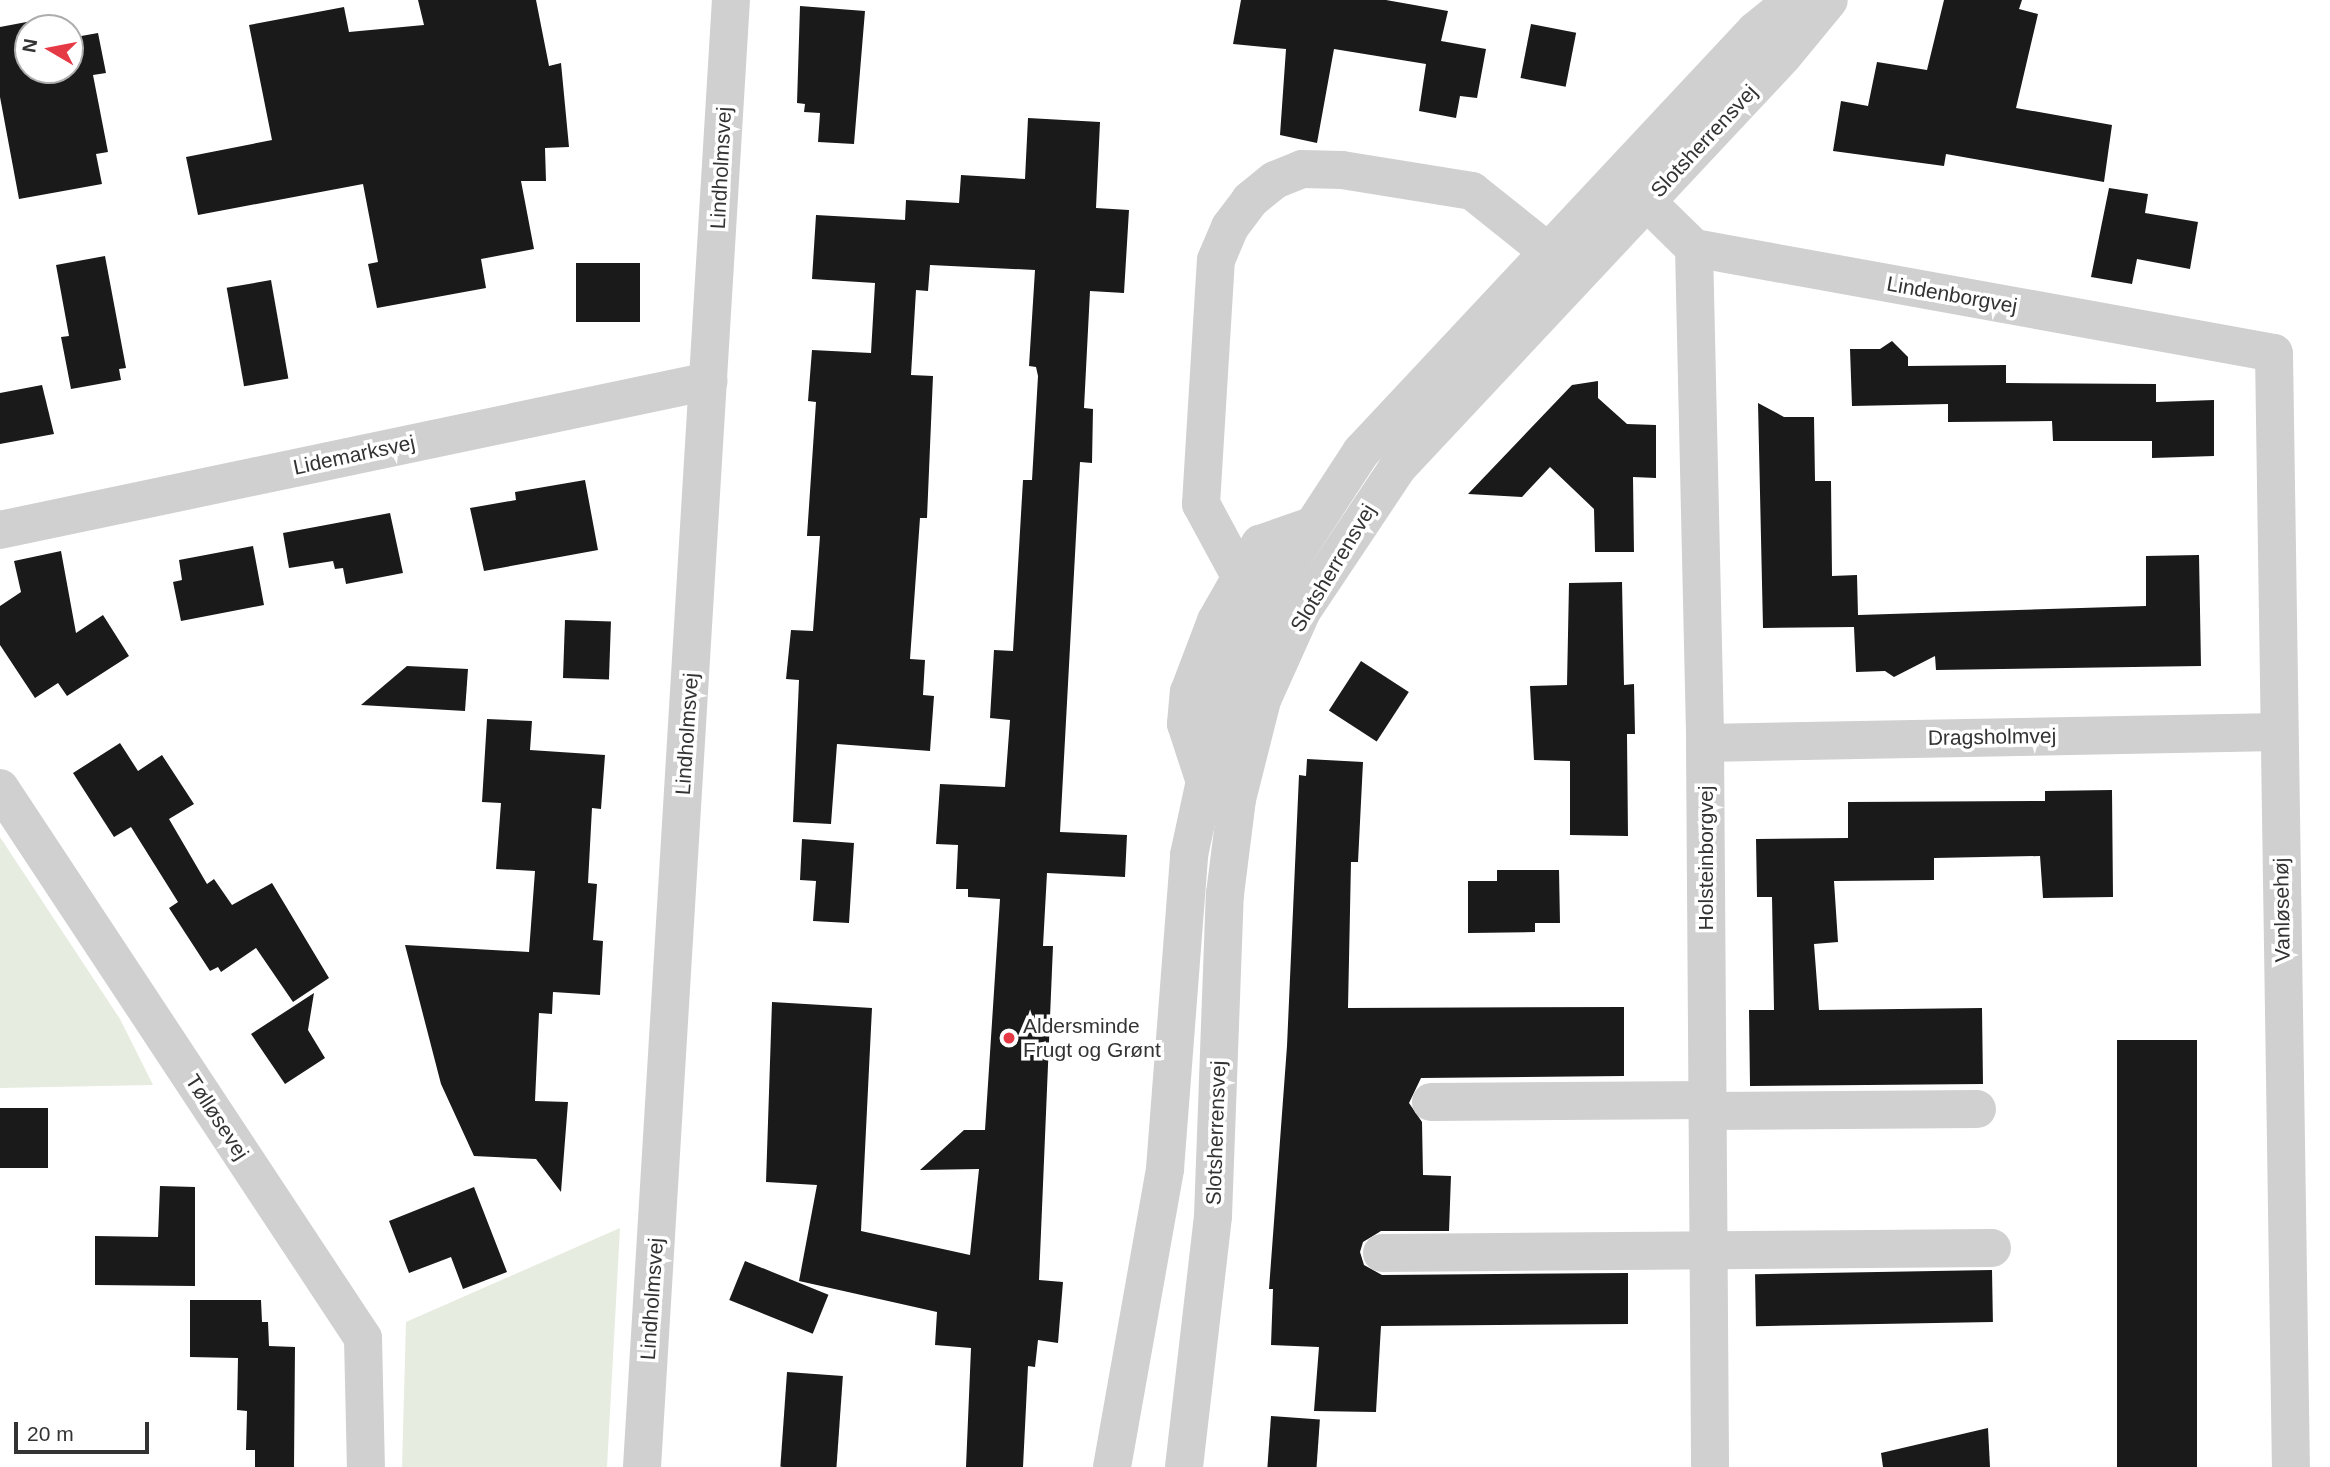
<!DOCTYPE html>
<html>
<head>
<meta charset="utf-8">
<style>
	body { margin:0 }
	#map { position:relative; width:2330px; height:1467px; overflow:hidden; background:#fff; font-family:Helvetica,sans-serif }
	div>[style] { position:absolute }
	.green>* { inset:0; background:#e6ecdf }
	.building>* { inset:0; background:#1a1a1a; transform-origin:0 0 }
	.minor>* { height:38px; margin:-19px; padding:0 19px; transform-origin:19px; border-radius:19px; background:#d0d0d0 }
	.dots>* { width:19px; height:19px; translate:-50% -50%; box-sizing:border-box; border:4px solid #fff; border-radius:50% }
	span { translate:-50% -50%; white-space:nowrap; text-align:center; line-height:1.15; -webkit-text-stroke:7px #fff; paint-order:stroke }
	.street-label { font-size:21px; color:#333 }
	.poi-label { font-size:21px; color:#333 }
	.left { translate:0 -50%; text-align:left }
	.north { position:absolute; left:14px; top:14px; width:70px; height:70px; box-sizing:border-box; background:#fff; border:2px solid #adadad; border-radius:50%; rotate:280deg; font-size:19px; font-weight:700; line-height:28px; text-align:center; color:#333 }
	.north::after { content:''; display:block; margin:auto; width:24px; height:32px; background:#e63946; clip-path:polygon(50% 0,100% 100%,50% 72%,0 100%) }
	.scale { position:absolute; left:14px; top:1422px; width:135px; height:32px; box-sizing:border-box; border:4px solid #333; border-top:0; padding-left:9px; font-size:21px; line-height:24px; white-space:nowrap; color:#333; -webkit-text-stroke:5px #fff; paint-order:stroke }
</style>
</head>
<body>
<div id="map">
	<div class="green">
		<div style="clip-path:polygon(0 837px,120px 1019px,153px 1085px,0 1088px)"></div>
		<div style="clip-path:polygon(620px 1228px,607px 1467px,402px 1467px,406px 1322px)"></div>
	</div>
	<div class="building">
		<div style="clip-path:polygon(418px 0,536px 0,549px 66px,561px 63px,569px 147px,545px 148px,546px 181px,521px 181px,534px 249px,481px 259px,486px 288px,377px 308px,368px 264px,378px 262px,363px 184px,198px 215px,186px 157px,272px 140px,249px 25px,344px 7px,349px 32px,424px 25px)"></div>
		<div style="clip-path:polygon(1241px 0,1386px 0,1448px 11px,1441px 41px,1486px 49px,1477px 98px,1460px 96px,1456px 118px,1419px 111px,1426px 64px,1334px 49px,1317px 143px,1280px 135px,1286px 49px,1233px 44px)"></div>
		<div style="clip-path:polygon(1944px 0,2022px 0,2019px 9px,2038px 14px,2016px 108px,2112px 125px,2104px 182px,1946px 154px,1944px 166px,1833px 151px,1841px 101px,1868px 106px,1877px 62px,1927px 70px)"></div>
		<div style="clip-path:polygon(800px 6px,865px 11px,854px 144px,818px 142px,820px 113px,804px 112px,805px 104px,797px 103px)"></div>
		<div style="clip-path:polygon(53px 17px,55px 28px,28px 28px,28px 70px,70px 70px,70px 38px,98px 33px,106px 73px,93px 75px,108px 152px,96px 154px,102px 184px,19px 199px,0 97px,0 27px)"></div>
		<div style="left:1531px;top:24px;width:46px;height:55px;rotate:11deg"></div>
		<div style="clip-path:polygon(1028px 118px,1100px 122px,1096px 208px,1129px 210px,1124px 293px,1090px 291px,1084px 408px,1093px 409px,1092px 463px,1080px 462px,1060px 832px,1127px 835px,1125px 877px,1047px 873px,1043px 946px,1053px 946px,1039px 1280px,1063px 1282px,1058px 1343px,1038px 1340px,1035px 1367px,1028px 1366px,1023px 1467px,966px 1467px,971px 1348px,935px 1345px,937px 1312px,799px 1281px,817px 1185px,766px 1182px,772px 1002px,872px 1008px,861px 1231px,970px 1255px,979px 1169px,920px 1170px,964px 1130px,985px 1130px,1000px 899px,968px 897px,968px 889px,956px 889px,958px 845px,936px 844px,940px 784px,1005px 787px,1010px 720px,990px 718px,994px 650px,1013px 651px,1023px 480px,1032px 480px,1038px 376px,1036px 367px,1029px 366px,1035px 270px,930px 265px,928px 291px,916px 290px,911px 375px,933px 376px,927px 518px,920px 518px,910px 659px,925px 660px,923px 695px,934px 696px,930px 751px,837px 744px,831px 824px,793px 822px,799px 680px,786px 679px,791px 630px,813px 631px,820px 536px,807px 536px,816px 402px,808px 401px,812px 350px,871px 353px,875px 283px,812px 279px,816px 215px,905px 220px,906px 200px,959px 203px,961px 175px,1025px 179px)"></div>
		<div style="clip-path:polygon(2109px 188px,2148px 194px,2145px 213px,2198px 222px,2190px 269px,2137px 259px,2132px 284px,2091px 277px)"></div>
		<div style="clip-path:polygon(105px 256px,126px 368px,119px 369px,121px 380px,71px 389px,61px 337px,69px 336px,56px 265px)"></div>
		<div style="left:576px;top:263px;width:64px;height:59px"></div>
		<div style="left:271px;top:280px;width:100px;height:45px;rotate:80deg"></div>
		<div style="clip-path:polygon(1892px 341px,1908px 357px,1908px 366px,2006px 365px,2006px 383px,2156px 384px,2156px 402px,2214px 400px,2214px 456px,2152px 458px,2152px 441px,2053px 441px,2052px 421px,1948px 422px,1948px 404px,1852px 406px,1850px 349px,1880px 349px)"></div>
		<div style="clip-path:polygon(1598px 381px,1598px 398px,1627px 424px,1656px 425px,1656px 478px,1633px 477px,1634px 552px,1595px 552px,1594px 509px,1550px 467px,1522px 497px,1468px 494px,1572px 385px)"></div>
		<div style="clip-path:polygon(42px 385px,54px 434px,0 444px,0 393px)"></div>
		<div style="clip-path:polygon(1758px 403px,1784px 417px,1814px 417px,1815px 481px,1831px 481px,1832px 576px,1857px 575px,1858px 615px,2146px 606px,2146px 556px,2199px 555px,2201px 666px,1936px 670px,1935px 656px,1894px 677px,1885px 671px,1856px 672px,1854px 627px,1763px 628px)"></div>
		<div style="clip-path:polygon(585px 480px,598px 550px,484px 571px,470px 508px,516px 500px,515px 492px)"></div>
		<div style="clip-path:polygon(390px 513px,403px 573px,346px 584px,343px 568px,335px 569px,333px 561px,289px 568px,283px 533px)"></div>
		<div style="clip-path:polygon(253px 546px,264px 605px,181px 621px,173px 582px,182px 580px,179px 560px)"></div>
		<div style="clip-path:polygon(61px 551px,76px 633px,103px 615px,129px 656px,67px 696px,58px 683px,35px 698px,0 645px,0 606px,21px 592px,14px 561px)"></div>
		<div style="clip-path:polygon(1622px 582px,1624px 685px,1634px 684px,1635px 734px,1627px 734px,1628px 836px,1570px 835px,1570px 761px,1534px 760px,1530px 686px,1567px 685px,1569px 583px)"></div>
		<div style="left:565px;top:620px;width:46px;height:58px;rotate:2deg"></div>
		<div style="left:1361px;top:661px;width:57px;height:59px;rotate:33deg"></div>
		<div style="clip-path:polygon(407px 666px,468px 669px,465px 711px,361px 705px)"></div>
		<div style="clip-path:polygon(487px 719px,532px 721px,530px 750px,605px 755px,601px 809px,592px 808px,588px 883px,597px 884px,593px 940px,603px 941px,600px 995px,553px 992px,552px 1014px,539px 1013px,535px 1101px,568px 1102px,561px 1192px,536px 1159px,474px 1156px,441px 1084px,405px 945px,529px 952px,535px 871px,496px 869px,501px 803px,482px 802px)"></div>
		<div style="clip-path:polygon(120px 743px,138px 771px,162px 755px,194px 804px,169px 819px,207px 884px,214px 879px,232px 905px,272px 883px,329px 978px,293px 1002px,256px 948px,221px 972px,218px 967px,210px 971px,169px 908px,178px 902px,131px 827px,114px 837px,73px 773px)"></div>
		<div style="clip-path:polygon(1307px 759px,1363px 762px,1358px 862px,1351px 862px,1348px 1008px,1624px 1007px,1624px 1076px,1421px 1078px,1409px 1103px,1422px 1122px,1423px 1175px,1451px 1176px,1449px 1231px,1381px 1231px,1363px 1242px,1360px 1252px,1364px 1265px,1382px 1275px,1628px 1273px,1628px 1324px,1381px 1326px,1376px 1412px,1314px 1411px,1319px 1347px,1271px 1345px,1273px 1289px,1269px 1289px,1287px 1046px,1299px 775px,1306px 776px)"></div>
		<div style="clip-path:polygon(2112px 790px,2113px 897px,2043px 898px,2040px 856px,1934px 858px,1934px 880px,1834px 881px,1838px 942px,1814px 944px,1819px 1010px,1982px 1008px,1983px 1084px,1750px 1086px,1749px 1010px,1774px 1010px,1772px 897px,1757px 897px,1756px 839px,1848px 838px,1848px 802px,2045px 801px,2045px 791px)"></div>
		<div style="clip-path:polygon(802px 839px,854px 843px,849px 923px,813px 921px,816px 881px,800px 880px)"></div>
		<div style="clip-path:polygon(1497px 870px,1559px 870px,1560px 923px,1535px 923px,1535px 932px,1468px 933px,1468px 881px,1497px 881px)"></div>
		<div style="clip-path:polygon(314px 993px,308px 1030px,325px 1058px,285px 1084px,251px 1034px)"></div>
		<div style="left:2117px;top:1040px;width:80px;height:427px"></div>
		<div style="left:0;top:1108px;width:48px;height:60px"></div>
		<div style="clip-path:polygon(160px 1186px,195px 1187px,195px 1286px,95px 1285px,95px 1236px,158px 1237px)"></div>
		<div style="clip-path:polygon(474px 1187px,507px 1272px,463px 1289px,451px 1257px,409px 1273px,389px 1221px)"></div>
		<div style="left:745px;top:1261px;width:90px;height:42px;rotate:22deg"></div>
		<div style="left:1992px;top:1270px;width:52px;height:237px;rotate:89deg"></div>
		<div style="clip-path:polygon(190px 1300px,261px 1300px,262px 1322px,268px 1322px,269px 1346px,295px 1347px,294px 1467px,255px 1467px,255px 1450px,246px 1450px,247px 1411px,237px 1410px,238px 1358px,190px 1357px)"></div>
		<div style="left:787px;top:1372px;width:56px;height:95px;rotate:4deg"></div>
		<div style="left:1271px;top:1416px;width:49px;height:51px;rotate:4deg"></div>
		<div style="clip-path:polygon(1988px 1428px,1990px 1467px,1883px 1467px,1881px 1453px)"></div>
	</div>
	<div class="minor">
		<div style="left:1647px;top:202px;width:66px;rotate:44.4deg"></div>
		<div style="left:1694px;top:248px;width:589px;rotate:10.26deg"></div>
		<div style="left:2274px;top:353px;width:1114px;rotate:89.13deg"></div>
		<div style="left:1694px;top:248px;width:495px;rotate:88.7deg"></div>
		<div style="left:1705px;top:743px;width:724px;rotate:89.6deg"></div>
		<div style="left:0;top:530px;width:724px;rotate:-11.87deg"></div>
		<div style="left:1240px;top:576px;width:82px;rotate:-118.4deg"></div>
		<div style="left:1201px;top:504px;width:244px;rotate:-86.5deg"></div>
		<div style="left:1216px;top:260px;width:36px;rotate:-67deg"></div>
		<div style="left:1230px;top:227px;width:34px;rotate:-53deg"></div>
		<div style="left:1250px;top:200px;width:32px;rotate:-39deg"></div>
		<div style="left:1275px;top:180px;width:29px;rotate:-22deg"></div>
		<div style="left:1302px;top:169px;width:40px;rotate:1.4deg"></div>
		<div style="left:1342px;top:170px;width:132px;rotate:9.2deg"></div>
		<div style="left:1472px;top:191px;width:95px;rotate:38.6deg"></div>
		<div style="left:1705px;top:743px;width:574px;rotate:-1.1deg"></div>
		<div style="left:1204px;top:779px;width:58px;rotate:-108.1deg"></div>
		<div style="left:1186px;top:724px;width:32px;rotate:-85deg"></div>
		<div style="left:1189px;top:692px;width:76px;rotate:-69.2deg"></div>
		<div style="left:1216px;top:621px;width:89px;rotate:-60.3deg"></div>
		<div style="left:1260px;top:544px;width:54px;rotate:-19.4deg"></div>
		<div style="left:0;top:788px;width:659px;rotate:56.58deg"></div>
		<div style="left:363px;top:1338px;width:129px;rotate:88.7deg"></div>
		<div style="left:1431px;top:1102px;width:277px;rotate:-0.4deg"></div>
		<div style="left:1708px;top:1111px;width:269px;rotate:-0.4deg"></div>
		<div style="left:1382px;top:1253px;width:610px;rotate:-0.47deg"></div>
		<div style="left:642px;top:1467px;width:1470px;rotate:-86.53deg"></div>
		<div style="left:1112px;top:1467px;width:303px;rotate:-79.9deg"></div>
		<div style="left:1165px;top:1169px;width:315px;rotate:-85.6deg"></div>
		<div style="left:1189px;top:855px;width:146px;rotate:-77.8deg"></div>
		<div style="left:1220px;top:712px;width:71px;rotate:-68.5deg"></div>
		<div style="left:1246px;top:646px;width:68px;rotate:-64.9deg"></div>
		<div style="left:1275px;top:584px;width:158px;rotate:-56.9deg"></div>
		<div style="left:1361px;top:452px;width:577px;rotate:-46.9deg"></div>
		<div style="left:1755px;top:31px;width:49px;rotate:-39.2deg"></div>
		<div style="left:1184px;top:1467px;width:253px;rotate:-83.4deg"></div>
		<div style="left:1213px;top:1216px;width:322px;rotate:-87.9deg"></div>
		<div style="left:1225px;top:894px;width:96px;rotate:-82.8deg"></div>
		<div style="left:1237px;top:799px;width:102px;rotate:-75.8deg"></div>
		<div style="left:1262px;top:700px;width:98px;rotate:-65.8deg"></div>
		<div style="left:1302px;top:611px;width:173px;rotate:-56.3deg"></div>
		<div style="left:1398px;top:467px;width:563px;rotate:-46.87deg"></div>
		<div style="left:1783px;top:56px;width:72px;rotate:-50.6deg"></div>
	</div>
	<div class="dots">
		<div style="left:1009px;top:1038px;background:#e63946"></div>
	</div>
	<div class="street-label">
		<span style="left:1704px;top:141px;rotate:-47deg">Slotsherrensvej</span>
		<span style="left:721px;top:168px;rotate:-87deg">Lindholmsvej</span>
		<span style="left:1952px;top:295px;rotate:10deg">Lindenborgvej</span>
		<span style="left:354px;top:455px;rotate:-12deg">Lidemarksvej</span>
		<span style="left:1333px;top:568px;rotate:-59deg">Slotsherrensvej</span>
		<span style="left:687px;top:734px;rotate:-86deg">Lindholmsvej</span>
		<span style="left:1992px;top:737px;rotate:-1deg">Dragsholmvej</span>
		<span style="left:1706px;top:858px;rotate:-90deg">Holsteinborgvej</span>
		<span style="left:2282px;top:910px;rotate:-91deg">Vanløsehøj</span>
		<span style="left:217px;top:1117px;rotate:57deg">Tølløsevej</span>
		<span style="left:1216px;top:1133px;rotate:-88deg">Slotsherrensvej</span>
		<span style="left:652px;top:1299px;rotate:-86deg">Lindholmsvej</span>
	</div>
	<div class="poi-label">
		<span class="left" style="left:1023px;top:1038px">Aldersminde<br>Frugt og Grønt</span>
	</div>
	<div class="north">N</div>
	<div class="scale">20 m</div>
</div>
</body>
</html>
